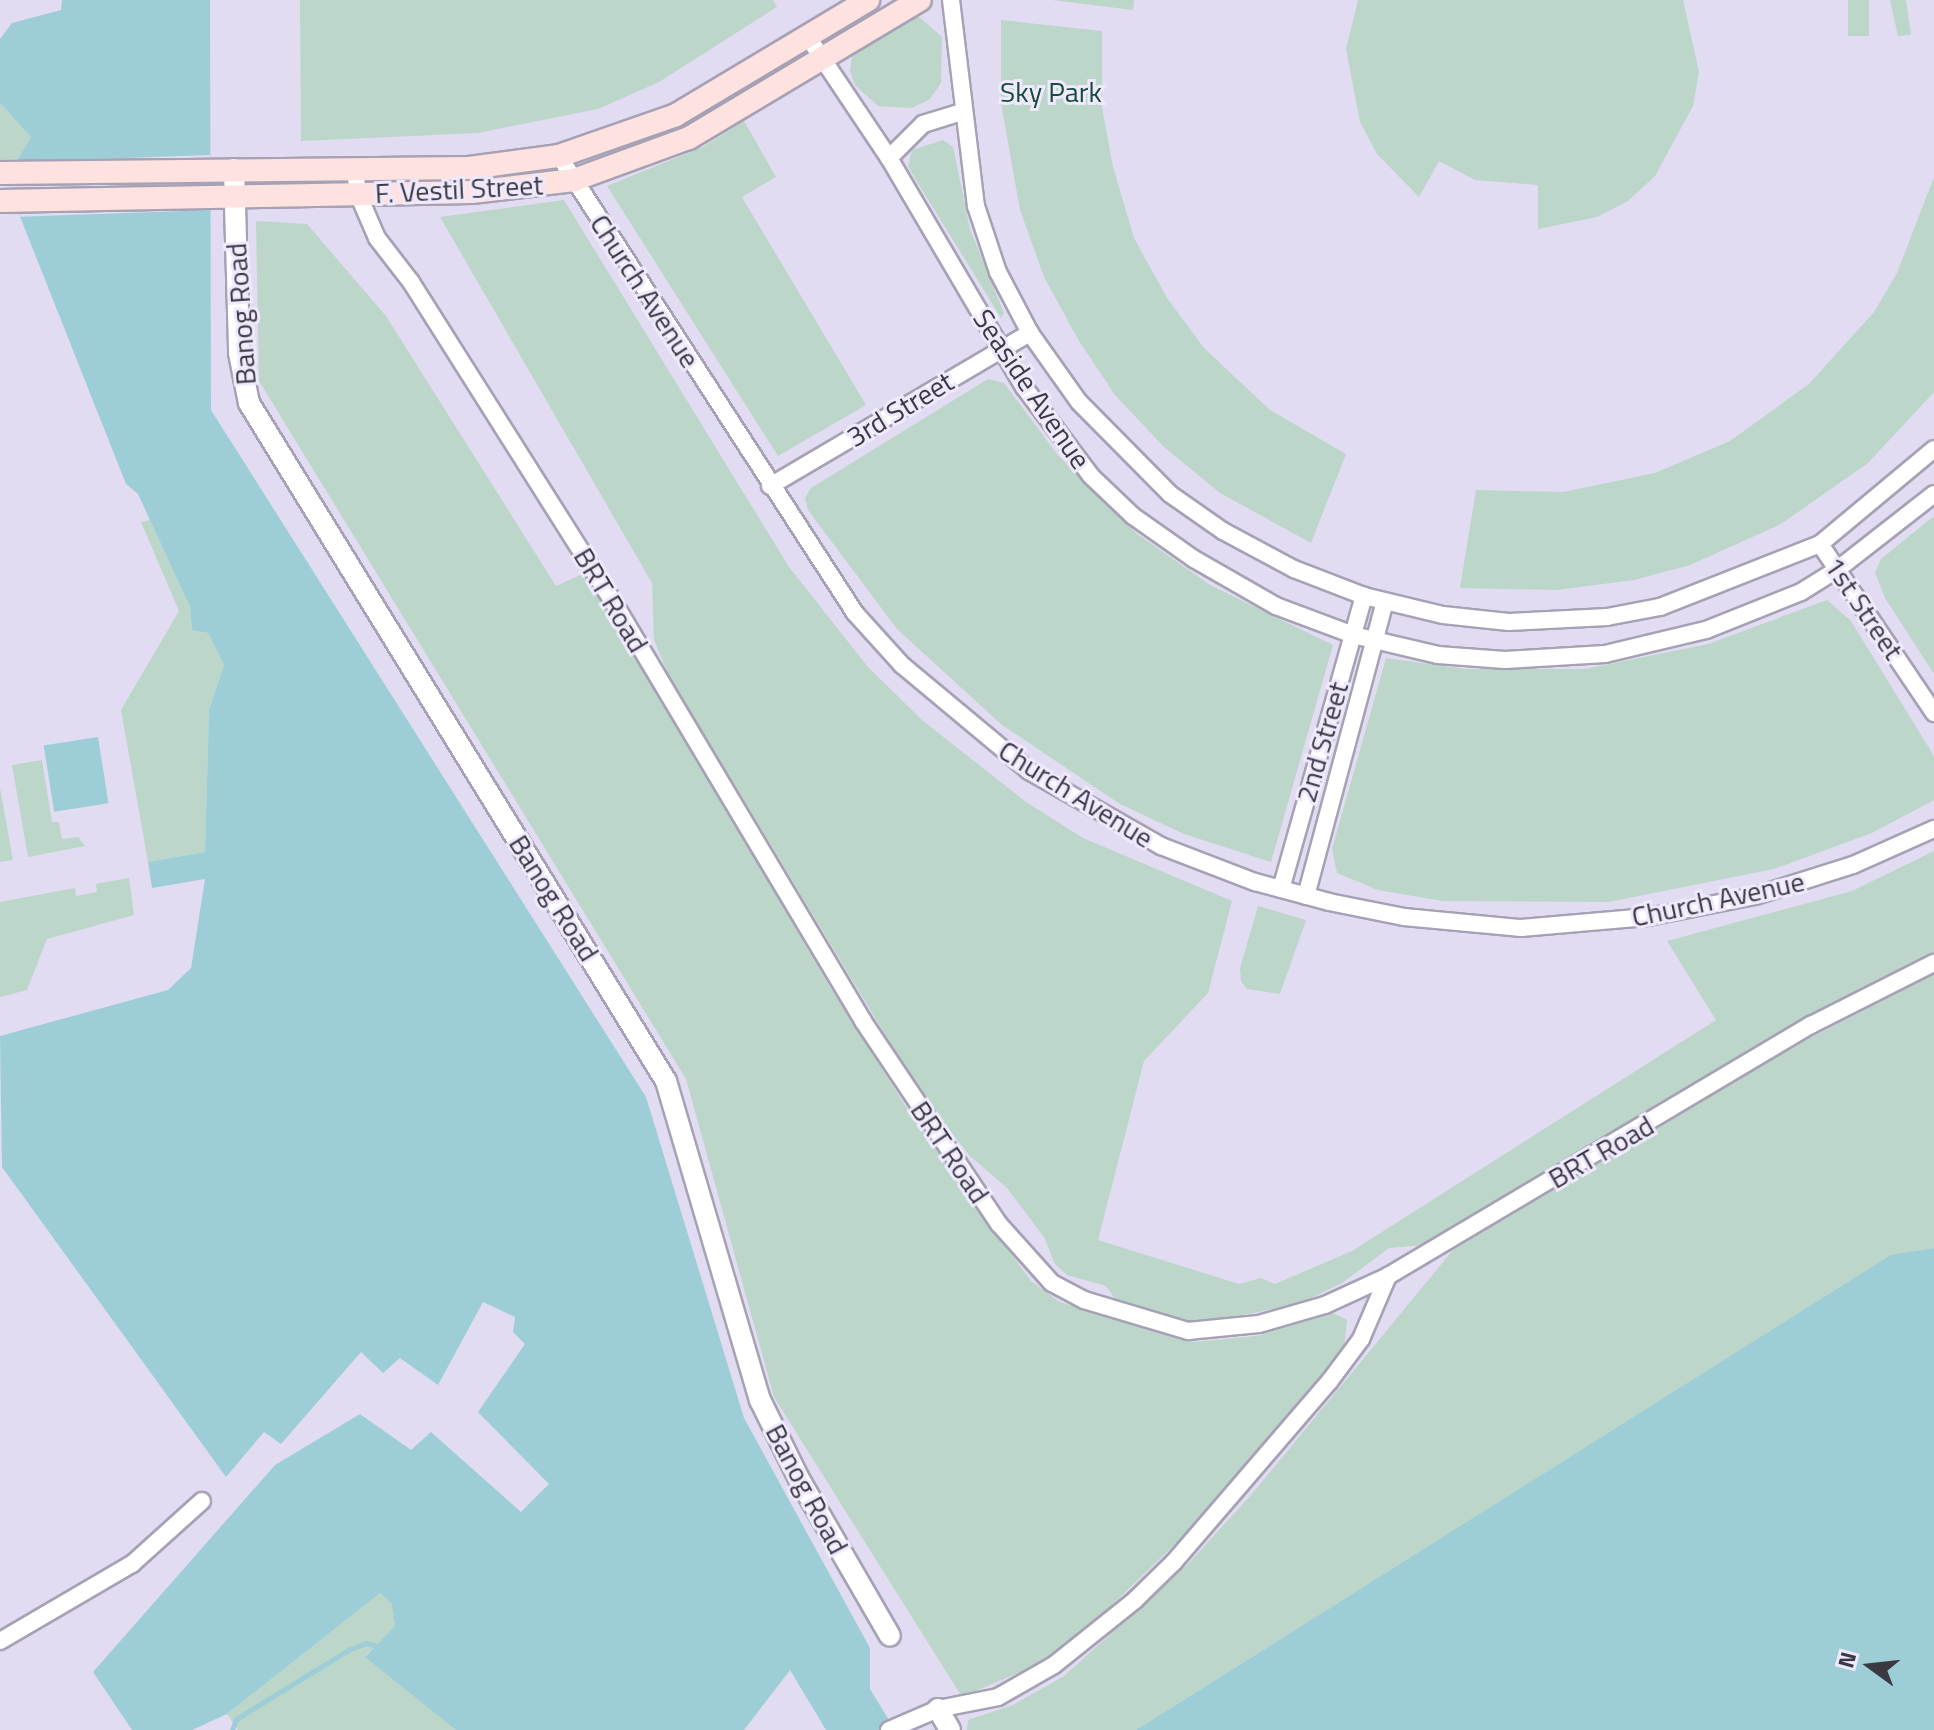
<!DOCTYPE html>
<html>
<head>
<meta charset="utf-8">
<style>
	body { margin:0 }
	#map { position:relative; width:1934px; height:1730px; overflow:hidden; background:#e1dcf1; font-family:"Titillium Web",sans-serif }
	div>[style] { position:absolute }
	.green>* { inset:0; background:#bcd6c9; transform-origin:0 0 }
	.water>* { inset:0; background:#9dced7; transform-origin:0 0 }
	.pier>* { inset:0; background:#e1dcf1; transform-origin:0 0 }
	.stream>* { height:5px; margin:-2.5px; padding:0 2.5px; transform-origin:2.5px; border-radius:2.5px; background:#9dced7 }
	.roads { filter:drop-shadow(2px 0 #a6a1b4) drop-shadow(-2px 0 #a6a1b4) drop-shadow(0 2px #a6a1b4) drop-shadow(0 -2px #a6a1b4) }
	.minor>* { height:16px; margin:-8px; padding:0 8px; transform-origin:8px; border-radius:8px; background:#fff }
	.tertiary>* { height:20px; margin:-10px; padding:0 10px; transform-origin:10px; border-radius:10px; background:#fff }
	.secondary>* { height:22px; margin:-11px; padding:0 11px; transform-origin:11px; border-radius:11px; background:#fde2df }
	span { translate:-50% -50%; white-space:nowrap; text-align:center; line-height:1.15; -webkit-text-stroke:6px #efe9fe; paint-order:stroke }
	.park-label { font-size:28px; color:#164c38 }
	.street-label { font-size:28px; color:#3a3840 }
	.north { position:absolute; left:1830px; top:1626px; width:80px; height:80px; -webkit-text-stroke:6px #efe9fe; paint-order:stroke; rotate:285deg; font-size:22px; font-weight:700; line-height:32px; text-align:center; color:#3a3840 }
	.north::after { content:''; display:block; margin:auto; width:28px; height:36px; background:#3a3840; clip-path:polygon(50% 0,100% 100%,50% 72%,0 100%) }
</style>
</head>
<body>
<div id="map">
	<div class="green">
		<div style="clip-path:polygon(300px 0,773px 0,777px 7px,659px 82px,598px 109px,478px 133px,301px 141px)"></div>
		<div style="clip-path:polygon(1052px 0,1134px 0,1133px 10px)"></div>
		<div style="clip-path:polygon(1358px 0,1683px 0,1699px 72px,1693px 106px,1655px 176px,1628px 201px,1597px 217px,1538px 229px,1538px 185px,1475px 180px,1439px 161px,1419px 197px,1377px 154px,1360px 122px,1346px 49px)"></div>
		<div style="left:1848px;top:0;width:21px;height:36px"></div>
		<div style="clip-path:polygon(1890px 0,1906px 0,1911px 35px,1898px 36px)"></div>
		<div style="clip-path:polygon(918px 16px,942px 37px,941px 83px,930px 99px,912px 108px,878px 106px,855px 85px,850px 71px,852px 56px)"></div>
		<div style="clip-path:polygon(1001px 20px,1102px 31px,1102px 108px,1113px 167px,1134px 238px,1167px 298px,1204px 348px,1270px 410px,1346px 454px,1311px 543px,1220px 493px,1164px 447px,1115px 395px,1079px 341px,1044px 277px,1020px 210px,1001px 103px)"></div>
		<div style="clip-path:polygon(0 103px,31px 137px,18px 159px,0 160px)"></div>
		<div style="clip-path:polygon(744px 121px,776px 177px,742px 197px,866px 405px,778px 456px,607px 186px,703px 147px)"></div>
		<div style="clip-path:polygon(943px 140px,953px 147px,970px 229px,1004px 313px,1001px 318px,908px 167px,912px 150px)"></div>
		<div style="clip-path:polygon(1934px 177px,1934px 392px,1868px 463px,1781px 524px,1690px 565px,1634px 580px,1556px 590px,1460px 588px,1476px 490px,1563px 492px,1655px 473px,1730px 441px,1809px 384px,1874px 312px,1897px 273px)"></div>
		<div style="clip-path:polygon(564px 200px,789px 567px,868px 667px,922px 720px,1026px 802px,1083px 838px,1232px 901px,1208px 993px,1144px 1061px,1098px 1240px,1239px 1284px,1261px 1278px,1275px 1284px,1352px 1251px,1716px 1020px,1667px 941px,1852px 891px,1934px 851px,1934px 953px,1793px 1025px,1425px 1245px,1389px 1248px,1342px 1283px,1301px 1303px,1199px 1324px,1142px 1310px,1116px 1300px,1106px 1286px,1067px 1275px,1055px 1264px,1044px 1237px,1007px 1188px,970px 1156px,922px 1096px,668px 674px,654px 640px,652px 583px,440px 217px)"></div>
		<div style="clip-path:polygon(256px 221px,307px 224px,386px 316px,556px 586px,587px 572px,828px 984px,913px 1118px,1031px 1281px,1060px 1302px,1194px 1342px,1257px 1336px,1333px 1313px,1347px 1320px,1344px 1347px,1334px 1362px,1197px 1523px,1086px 1630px,1034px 1666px,962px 1697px,774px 1397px,686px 1079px,259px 381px)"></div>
		<div style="clip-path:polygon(988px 379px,1004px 383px,1057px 454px,1136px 533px,1210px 585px,1333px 645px,1271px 862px,1184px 834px,1120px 804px,1002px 725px,897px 629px,808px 510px,805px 498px,811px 488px)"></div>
		<div style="clip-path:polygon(1934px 516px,1934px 674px,1885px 598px,1875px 573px,1881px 559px)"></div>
		<div style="clip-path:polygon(150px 520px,190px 607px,192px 630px,208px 633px,224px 665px,209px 710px,205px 852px,148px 862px,121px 710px,179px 611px,141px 522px)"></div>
		<div style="clip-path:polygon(1827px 600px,1851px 621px,1934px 756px,1934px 800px,1872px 833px,1774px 869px,1609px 902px,1443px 901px,1378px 890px,1337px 873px,1332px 849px,1386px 658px,1466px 669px,1585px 669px,1708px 644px)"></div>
		<div style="clip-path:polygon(42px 760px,52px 822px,59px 822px,62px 839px,78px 837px,85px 846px,28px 857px,12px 765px)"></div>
		<div style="clip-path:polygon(0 788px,13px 860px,0 862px)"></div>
		<div style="clip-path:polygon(129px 878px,134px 915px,47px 939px,27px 990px,0 997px,0 902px,75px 888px,76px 896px,97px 892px,96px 884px)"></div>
		<div style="clip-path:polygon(1258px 906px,1306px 920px,1280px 994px,1247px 989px,1241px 981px,1240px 968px)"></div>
		<div style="clip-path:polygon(1934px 974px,1934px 1248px,1891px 1256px,1136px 1730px,967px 1730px,968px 1720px,1013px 1705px,1064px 1676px,1187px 1565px,1251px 1495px,1453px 1250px,1795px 1046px)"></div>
		<div style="clip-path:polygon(380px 1593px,393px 1604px,395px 1627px,365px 1656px,457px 1730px,238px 1730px,227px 1714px)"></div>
	</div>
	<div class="water">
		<div style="clip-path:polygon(62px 0,210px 0,211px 410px,646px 1097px,744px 1418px,870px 1648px,870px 1689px,895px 1730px,826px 1730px,790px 1670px,744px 1730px,456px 1730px,365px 1657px,395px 1626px,392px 1604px,380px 1593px,227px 1714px,192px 1730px,132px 1730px,93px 1672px,275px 1465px,360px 1414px,411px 1450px,431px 1432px,521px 1512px,549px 1484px,478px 1412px,525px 1344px,513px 1332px,515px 1317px,483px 1302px,438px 1385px,400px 1358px,383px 1373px,361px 1352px,281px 1444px,264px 1432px,226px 1477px,2px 1167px,0 1036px,168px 990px,191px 968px,205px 879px,152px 888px,148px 862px,205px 852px,209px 710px,224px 665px,208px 633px,192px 630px,190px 607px,138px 494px,126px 484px,19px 214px,18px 159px,31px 137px,0 103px,0 39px,12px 23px,61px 10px)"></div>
		<div style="left:98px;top:737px;width:67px;height:55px;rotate:81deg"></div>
		<div style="clip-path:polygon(1934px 1248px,1934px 1730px,1136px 1730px,1891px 1255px)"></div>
	</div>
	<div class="pier">
		<div style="left:210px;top:155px;width:55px;height:192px;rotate:88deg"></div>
	</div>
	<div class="stream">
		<div style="left:232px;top:1730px;width:12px;rotate:-70deg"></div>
		<div style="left:236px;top:1719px;width:132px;rotate:-31.6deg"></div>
		<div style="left:348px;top:1650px;width:19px;rotate:-21deg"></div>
		<div style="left:366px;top:1643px;width:16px;rotate:14deg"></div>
	</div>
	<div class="roads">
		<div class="minor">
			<div style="left:951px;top:0;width:208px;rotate:83.1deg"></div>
			<div style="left:976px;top:206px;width:70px;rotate:71.6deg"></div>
			<div style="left:998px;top:272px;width:69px;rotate:62.3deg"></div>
			<div style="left:1030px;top:333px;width:85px;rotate:54.6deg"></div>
			<div style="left:1079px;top:402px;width:129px;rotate:45.3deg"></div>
			<div style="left:1170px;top:494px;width:65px;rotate:34.9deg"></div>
			<div style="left:1223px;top:531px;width:81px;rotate:28.2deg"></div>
			<div style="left:1294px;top:569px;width:75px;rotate:21.1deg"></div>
			<div style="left:1364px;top:596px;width:81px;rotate:13.5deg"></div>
			<div style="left:1443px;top:615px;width:66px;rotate:6.1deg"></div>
			<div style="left:1509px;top:622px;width:98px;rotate:-2.9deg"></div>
			<div style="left:1607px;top:617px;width:54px;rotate:-10.7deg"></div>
			<div style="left:1660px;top:607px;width:172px;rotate:-21.5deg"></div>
			<div style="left:1820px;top:544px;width:148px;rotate:-39.8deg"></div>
			<div style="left:808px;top:37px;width:146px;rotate:56.2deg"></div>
			<div style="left:889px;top:158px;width:266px;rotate:59.5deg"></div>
			<div style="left:1024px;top:387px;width:111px;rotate:53deg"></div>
			<div style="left:1091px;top:476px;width:58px;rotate:43.6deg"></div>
			<div style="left:1133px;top:516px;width:75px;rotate:35.2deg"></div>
			<div style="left:1194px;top:559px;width:95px;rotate:29.8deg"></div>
			<div style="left:1276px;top:606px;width:82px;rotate:20.6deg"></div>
			<div style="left:1353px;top:635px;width:87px;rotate:13.2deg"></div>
			<div style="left:1438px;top:655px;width:67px;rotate:4.3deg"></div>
			<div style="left:1505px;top:660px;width:100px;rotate:-3.4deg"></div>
			<div style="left:1605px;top:654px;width:104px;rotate:-13.4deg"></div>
			<div style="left:1706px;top:630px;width:102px;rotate:-21.8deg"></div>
			<div style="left:1801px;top:592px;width:44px;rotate:-31.9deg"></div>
			<div style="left:1838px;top:569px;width:122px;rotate:-38deg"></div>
			<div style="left:559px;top:156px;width:544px;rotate:57.07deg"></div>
			<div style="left:855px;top:613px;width:70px;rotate:47.9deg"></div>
			<div style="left:902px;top:665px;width:165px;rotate:39.8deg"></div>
			<div style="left:1029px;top:771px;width:152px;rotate:29.6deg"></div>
			<div style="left:1161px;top:846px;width:101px;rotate:21deg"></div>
			<div style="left:1255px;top:882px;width:77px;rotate:15.1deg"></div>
			<div style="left:1329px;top:902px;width:76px;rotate:11.3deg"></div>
			<div style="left:1404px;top:917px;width:118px;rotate:5.4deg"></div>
			<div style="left:1521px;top:928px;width:127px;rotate:-5deg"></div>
			<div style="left:1648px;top:917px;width:109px;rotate:-11.1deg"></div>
			<div style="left:1755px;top:896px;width:103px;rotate:-17.6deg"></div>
			<div style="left:1853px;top:865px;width:89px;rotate:-24deg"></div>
			<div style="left:889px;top:158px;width:48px;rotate:-45deg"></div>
			<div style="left:923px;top:124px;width:41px;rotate:-17.1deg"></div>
			<div style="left:355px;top:170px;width:24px;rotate:83deg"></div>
			<div style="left:358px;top:194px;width:48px;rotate:66.6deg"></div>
			<div style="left:377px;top:238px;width:56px;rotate:52.3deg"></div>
			<div style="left:411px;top:282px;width:374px;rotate:57.7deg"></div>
			<div style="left:611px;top:598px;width:492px;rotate:59.2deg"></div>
			<div style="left:863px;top:1021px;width:244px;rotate:56.2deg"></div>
			<div style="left:999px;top:1224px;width:79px;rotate:48.1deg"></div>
			<div style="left:1052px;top:1283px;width:36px;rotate:28deg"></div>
			<div style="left:1084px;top:1300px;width:109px;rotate:16.6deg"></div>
			<div style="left:1188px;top:1331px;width:71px;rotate:-5.6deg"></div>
			<div style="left:1259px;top:1324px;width:69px;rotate:-16.1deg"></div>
			<div style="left:1325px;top:1305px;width:69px;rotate:-24.7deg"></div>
			<div style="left:1388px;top:1276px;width:492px;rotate:-30.7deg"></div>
			<div style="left:1811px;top:1025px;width:138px;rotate:-26.8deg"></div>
			<div style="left:770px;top:486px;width:302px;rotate:-30.5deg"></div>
			<div style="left:1820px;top:544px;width:204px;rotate:56deg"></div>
			<div style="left:1281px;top:889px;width:305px;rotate:-74.2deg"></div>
			<div style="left:1306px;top:896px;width:304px;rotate:-75deg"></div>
			<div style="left:0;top:1641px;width:153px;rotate:-30.3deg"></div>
			<div style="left:132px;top:1564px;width:94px;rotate:-42deg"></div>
			<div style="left:889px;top:1730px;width:53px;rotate:-23.2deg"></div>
			<div style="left:938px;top:1709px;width:61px;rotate:-11.3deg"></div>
			<div style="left:998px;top:1697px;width:64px;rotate:-29.7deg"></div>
			<div style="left:1054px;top:1665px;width:104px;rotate:-38.7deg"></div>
			<div style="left:1135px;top:1600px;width:54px;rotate:-44.3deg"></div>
			<div style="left:1174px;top:1562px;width:238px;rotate:-49.3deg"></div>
			<div style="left:1329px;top:1382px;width:54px;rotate:-53.3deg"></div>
			<div style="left:1361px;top:1339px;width:69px;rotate:-66.8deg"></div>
		</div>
		<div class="tertiary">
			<div style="left:234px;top:169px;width:184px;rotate:88.4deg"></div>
			<div style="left:239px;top:353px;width:51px;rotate:78.7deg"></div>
			<div style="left:249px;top:403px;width:796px;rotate:58.41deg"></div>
			<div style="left:666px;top:1081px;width:333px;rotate:73.6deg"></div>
			<div style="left:760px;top:1400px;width:88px;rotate:63.7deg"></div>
			<div style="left:799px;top:1479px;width:181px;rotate:59.9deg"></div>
			<div style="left:938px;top:1709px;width:24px;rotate:60deg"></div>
		</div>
		<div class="secondary">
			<div style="left:0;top:173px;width:469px;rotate:-0.6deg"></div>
			<div style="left:469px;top:168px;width:91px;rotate:-7.6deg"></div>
			<div style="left:559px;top:156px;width:124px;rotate:-19.3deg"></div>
			<div style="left:676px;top:115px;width:224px;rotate:-30.9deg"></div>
			<div style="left:0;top:201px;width:472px;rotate:-1.1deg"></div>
			<div style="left:472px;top:192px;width:103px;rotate:-6.7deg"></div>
			<div style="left:574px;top:180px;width:122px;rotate:-20.1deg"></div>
			<div style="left:689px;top:138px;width:269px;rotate:-30.9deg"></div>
		</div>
	</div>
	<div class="park-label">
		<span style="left:1051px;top:92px">Sky Park</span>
	</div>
	<div class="street-label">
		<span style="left:459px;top:189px;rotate:-3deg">F. Vestil Street</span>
		<span style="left:645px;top:291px;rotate:57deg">Church Avenue</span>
		<span style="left:241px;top:314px;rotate:-94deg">Banog Road</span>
		<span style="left:1032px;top:389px;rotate:56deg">Seaside Avenue</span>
		<span style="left:900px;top:409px;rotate:-31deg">3rd Street</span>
		<span style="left:611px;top:600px;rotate:59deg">BRT Road</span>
		<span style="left:1864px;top:608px;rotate:56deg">1st Street</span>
		<span style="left:1322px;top:742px;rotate:-74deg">2nd Street</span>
		<span style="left:1076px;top:794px;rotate:32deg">Church Avenue</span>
		<span style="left:554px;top:898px;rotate:58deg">Banog Road</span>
		<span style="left:1718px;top:899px;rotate:-12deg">Church Avenue</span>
		<span style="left:950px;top:1152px;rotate:56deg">BRT Road</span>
		<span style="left:1601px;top:1152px;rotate:-30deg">BRT Road</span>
		<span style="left:807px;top:1489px;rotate:62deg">Banog Road</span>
	</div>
	<div class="north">N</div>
</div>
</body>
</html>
